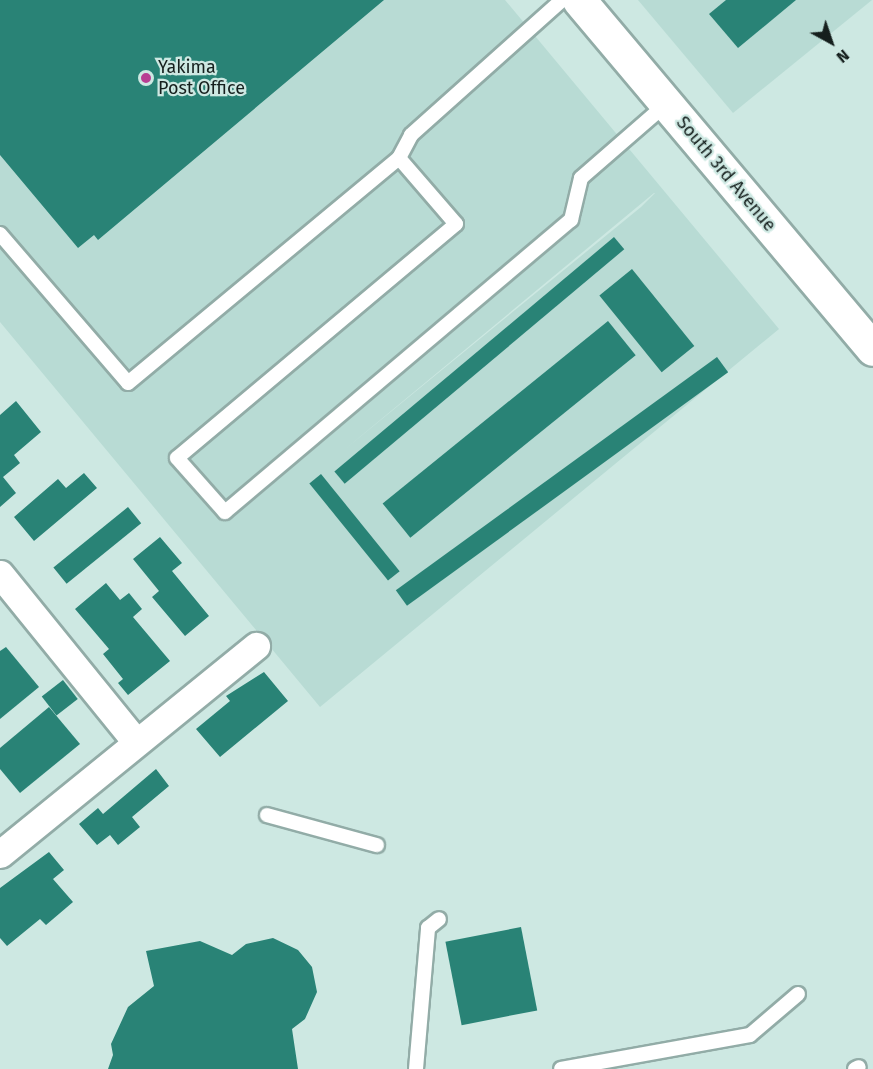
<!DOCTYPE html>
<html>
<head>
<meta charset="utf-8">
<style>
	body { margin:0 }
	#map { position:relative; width:873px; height:1069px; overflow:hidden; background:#cde8e2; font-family:"Fira Sans",sans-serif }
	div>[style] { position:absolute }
	.built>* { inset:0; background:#b8dbd4 }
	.building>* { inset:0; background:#298376; transform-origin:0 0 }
	.roads { filter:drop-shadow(2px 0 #92aca7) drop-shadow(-2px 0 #92aca7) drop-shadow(0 2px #92aca7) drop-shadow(0 -2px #92aca7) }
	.lane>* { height:14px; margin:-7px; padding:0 7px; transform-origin:7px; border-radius:7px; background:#fff }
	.street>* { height:27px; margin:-13.5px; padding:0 13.5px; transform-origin:13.5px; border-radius:13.5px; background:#fff }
	.secondary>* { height:33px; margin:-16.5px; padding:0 16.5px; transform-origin:16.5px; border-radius:16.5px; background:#fff }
	.dots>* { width:16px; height:16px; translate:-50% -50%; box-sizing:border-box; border:3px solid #cde8e2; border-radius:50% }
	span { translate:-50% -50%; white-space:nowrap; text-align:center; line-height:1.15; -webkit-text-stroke:4.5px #cde8e2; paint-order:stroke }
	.poi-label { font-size:18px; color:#151f1d }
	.left { translate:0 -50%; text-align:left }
	.street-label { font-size:18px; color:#151f1d }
	.north { position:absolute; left:801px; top:12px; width:60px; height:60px; -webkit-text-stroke:4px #cde8e2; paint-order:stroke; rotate:140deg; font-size:16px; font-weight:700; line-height:24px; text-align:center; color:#151f1d }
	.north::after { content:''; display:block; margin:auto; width:21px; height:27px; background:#151f1d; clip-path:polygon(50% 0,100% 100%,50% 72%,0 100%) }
</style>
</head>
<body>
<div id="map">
	<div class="built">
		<div style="clip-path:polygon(evenodd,0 0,505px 0,779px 329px,320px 707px,0 322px,0 0,655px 193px,641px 207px,344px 450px,654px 193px,655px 193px)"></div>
		<div style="clip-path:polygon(638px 0,872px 0,733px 113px)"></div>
	</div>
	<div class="building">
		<div style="clip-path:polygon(0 0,384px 0,98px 240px,94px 235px,78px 248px,0 155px)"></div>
		<div style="clip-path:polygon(726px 0,796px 0,738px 48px,709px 14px)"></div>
		<div style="left:614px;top:237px;width:16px;height:365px;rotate:50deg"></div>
		<div style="left:632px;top:269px;width:99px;height:42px;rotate:51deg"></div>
		<div style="left:608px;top:321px;width:44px;height:290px;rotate:51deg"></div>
		<div style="left:717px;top:357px;width:19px;height:397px;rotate:54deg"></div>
		<div style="clip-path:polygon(16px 401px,41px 432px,14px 455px,20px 463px,3px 477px,16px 493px,0 507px,0 415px)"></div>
		<div style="clip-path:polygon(84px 473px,97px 488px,34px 541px,14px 517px,58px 479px,66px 488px)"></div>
		<div style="left:321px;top:474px;width:125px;height:15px;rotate:51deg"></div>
		<div style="left:128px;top:507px;width:21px;height:96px;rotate:51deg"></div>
		<div style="clip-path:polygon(160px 537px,182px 563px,172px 571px,209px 616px,185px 636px,152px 597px,159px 591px,133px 559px)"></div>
		<div style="clip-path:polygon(106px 583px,120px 600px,129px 593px,142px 609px,133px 617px,170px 661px,128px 695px,118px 683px,123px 679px,103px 654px,109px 649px,75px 609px)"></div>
		<div style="clip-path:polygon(6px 647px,39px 687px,0 719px,0 651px)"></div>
		<div style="clip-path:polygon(264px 672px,288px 701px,220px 757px,196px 729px,230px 701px,226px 696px)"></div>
		<div style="left:63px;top:680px;width:24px;height:27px;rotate:52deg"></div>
		<div style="clip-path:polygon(49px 707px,80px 744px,20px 793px,0 769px,0 748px)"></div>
		<div style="clip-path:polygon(156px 769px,169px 786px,132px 817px,140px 827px,118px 845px,110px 835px,97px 845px,79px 824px,98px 808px,103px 814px)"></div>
		<div style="clip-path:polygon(49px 852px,64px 870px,53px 879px,73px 902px,46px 925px,40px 919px,7px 946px,0 938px,0 888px)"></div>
		<div style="left:521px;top:927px;width:85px;height:77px;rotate:79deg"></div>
		<div style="clip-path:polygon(273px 938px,298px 950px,312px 967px,317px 992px,305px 1019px,292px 1029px,298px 1069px,108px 1069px,113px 1055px,111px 1044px,128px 1007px,154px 986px,146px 951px,200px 941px,232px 955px,246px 944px)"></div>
	</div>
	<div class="roads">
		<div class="lane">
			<div style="left:399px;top:158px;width:26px;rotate:-62deg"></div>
			<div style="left:411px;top:135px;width:203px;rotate:-41.8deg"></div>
			<div style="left:0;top:234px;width:196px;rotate:49.3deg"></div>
			<div style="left:128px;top:383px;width:352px;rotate:-39.7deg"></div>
			<div style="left:399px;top:158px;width:87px;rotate:49.2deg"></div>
			<div style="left:456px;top:224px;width:364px;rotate:140deg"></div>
			<div style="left:177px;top:458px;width:72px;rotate:48.4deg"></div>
			<div style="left:225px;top:512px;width:453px;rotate:-40.2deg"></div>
			<div style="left:571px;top:220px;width:43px;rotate:-76.6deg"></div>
			<div style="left:581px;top:178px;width:113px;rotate:-41deg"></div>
			<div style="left:267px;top:815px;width:114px;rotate:15.3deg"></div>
			<div style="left:416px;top:1069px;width:142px;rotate:-85.1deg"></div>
			<div style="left:428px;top:928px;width:14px;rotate:-39deg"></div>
			<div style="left:561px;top:1069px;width:192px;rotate:-10.2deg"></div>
			<div style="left:750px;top:1035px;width:63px;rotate:-40.5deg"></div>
			<div style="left:855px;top:1069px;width:4px;rotate:-27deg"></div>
		</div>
		<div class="street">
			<div style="left:0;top:574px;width:216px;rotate:51deg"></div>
			<div style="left:0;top:854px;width:330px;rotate:-39.1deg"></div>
		</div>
		<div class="secondary">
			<div style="left:579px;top:0;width:456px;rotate:49.9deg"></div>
		</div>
	</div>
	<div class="dots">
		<div style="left:146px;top:78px;background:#b83e92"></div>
	</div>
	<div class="poi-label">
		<span class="left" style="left:158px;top:78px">Yakima<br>Post Office</span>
	</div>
	<div class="street-label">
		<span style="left:726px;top:174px;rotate:50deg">South 3rd Avenue</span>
	</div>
	<div class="north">N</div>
</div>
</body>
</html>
